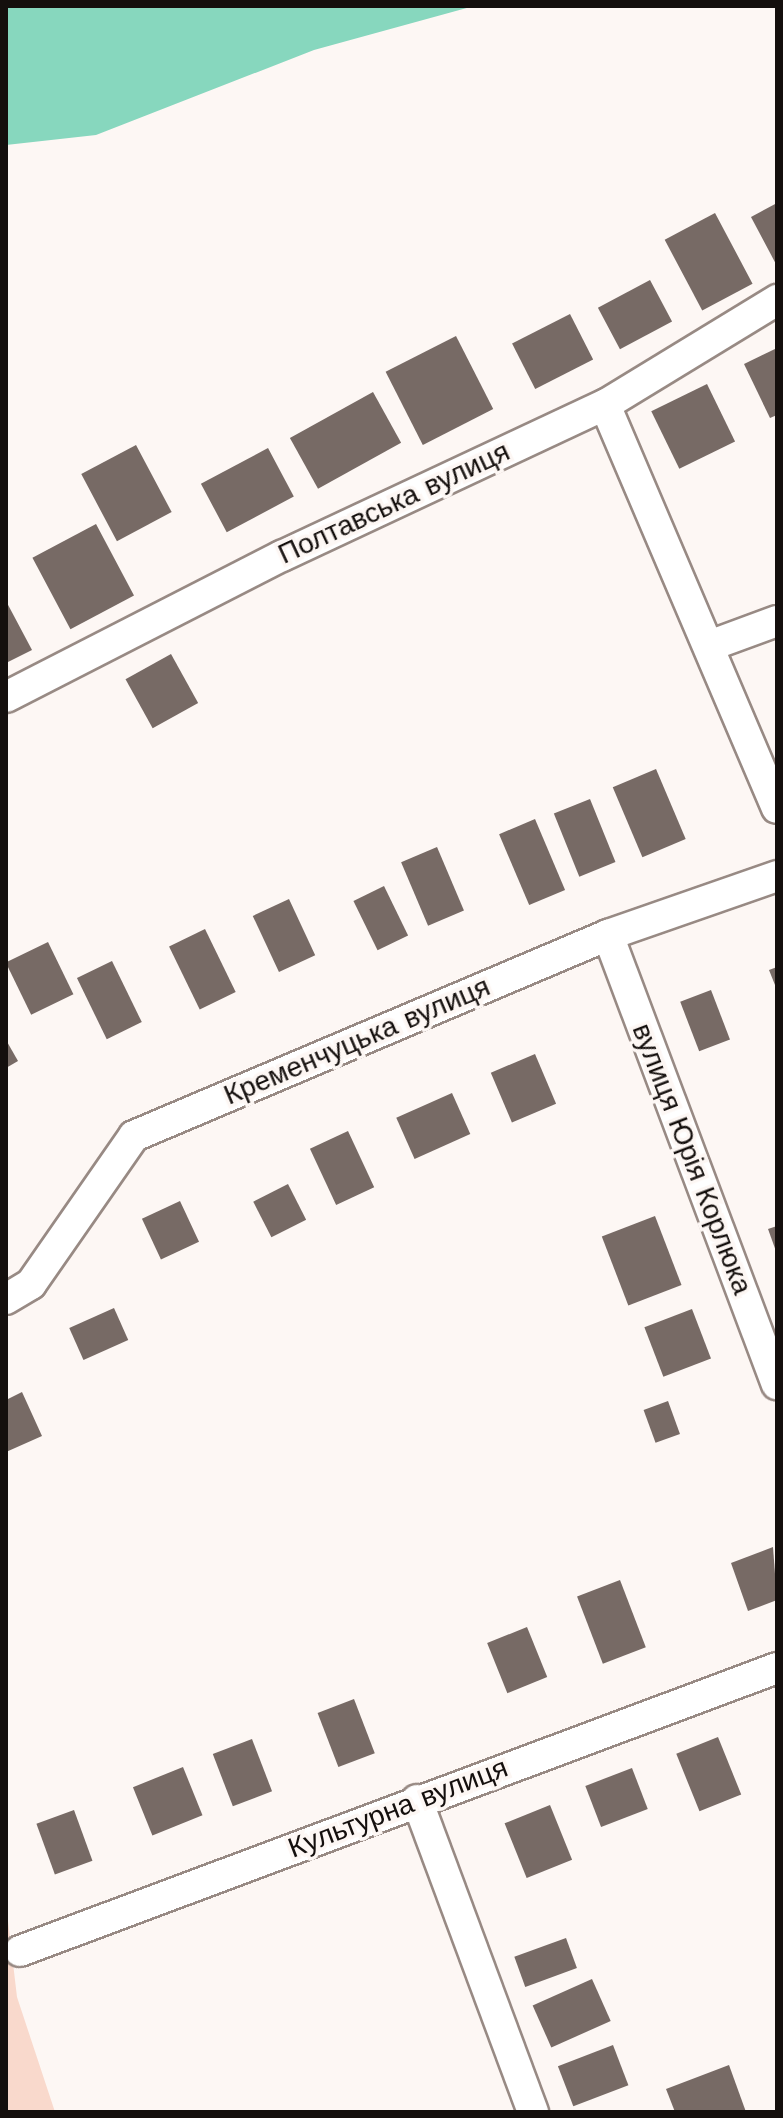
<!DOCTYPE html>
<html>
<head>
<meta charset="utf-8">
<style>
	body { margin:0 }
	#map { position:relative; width:783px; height:2118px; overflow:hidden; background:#fdf7f4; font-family:"Work Sans",sans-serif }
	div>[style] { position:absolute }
	.green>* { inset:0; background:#f9d9cc }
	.water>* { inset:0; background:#87d7be }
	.building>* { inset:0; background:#776a65; transform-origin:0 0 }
	.roads { filter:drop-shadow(2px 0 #988a84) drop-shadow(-2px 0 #988a84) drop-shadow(0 2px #988a84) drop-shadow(0 -2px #988a84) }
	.street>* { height:30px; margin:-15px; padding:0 15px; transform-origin:15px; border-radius:15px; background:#fff }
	span { translate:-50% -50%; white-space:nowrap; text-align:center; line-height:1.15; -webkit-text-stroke:7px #fdf7f4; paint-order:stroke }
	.street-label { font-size:28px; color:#140f0d }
	.frame { position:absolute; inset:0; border:8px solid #140f0d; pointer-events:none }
</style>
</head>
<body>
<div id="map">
	<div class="green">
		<div style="clip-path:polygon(6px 1904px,17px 1997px,55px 2112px,6px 2112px)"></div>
	</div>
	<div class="water">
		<div style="clip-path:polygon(6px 6px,474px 6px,314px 50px,96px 135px,6px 145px)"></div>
	</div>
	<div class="building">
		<div style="clip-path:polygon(777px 203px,777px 266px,751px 217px)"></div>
		<div style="left:715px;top:213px;width:80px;height:57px;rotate:62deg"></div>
		<div style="left:650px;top:280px;width:47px;height:59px;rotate:62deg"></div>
		<div style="left:570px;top:314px;width:51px;height:65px;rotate:63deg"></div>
		<div style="left:456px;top:336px;width:82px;height:79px;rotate:63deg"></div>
		<div style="clip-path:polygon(777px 348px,777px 415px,770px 418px,744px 364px)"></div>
		<div style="left:707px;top:384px;width:64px;height:62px;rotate:64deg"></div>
		<div style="left:373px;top:392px;width:58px;height:95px;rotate:61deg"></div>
		<div style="left:136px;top:445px;width:76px;height:62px;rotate:62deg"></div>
		<div style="left:268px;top:448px;width:55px;height:76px;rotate:62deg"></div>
		<div style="left:96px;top:524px;width:81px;height:72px;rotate:62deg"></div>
		<div style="clip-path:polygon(6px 601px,32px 650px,6px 663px)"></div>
		<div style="left:171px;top:654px;width:56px;height:52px;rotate:61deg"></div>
		<div style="left:656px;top:769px;width:76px;height:47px;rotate:67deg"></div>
		<div style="left:590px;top:799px;width:68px;height:39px;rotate:68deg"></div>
		<div style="left:535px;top:819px;width:77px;height:39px;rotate:67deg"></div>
		<div style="left:437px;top:847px;width:69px;height:39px;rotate:67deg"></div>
		<div style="left:384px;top:886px;width:55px;height:34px;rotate:64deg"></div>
		<div style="left:289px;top:899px;width:62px;height:40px;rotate:65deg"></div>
		<div style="left:205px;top:929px;width:70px;height:40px;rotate:64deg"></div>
		<div style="left:48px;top:942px;width:58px;height:47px;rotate:64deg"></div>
		<div style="left:112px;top:961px;width:68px;height:39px;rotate:64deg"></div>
		<div style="clip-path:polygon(777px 967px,777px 990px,769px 970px)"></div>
		<div style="left:711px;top:990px;width:53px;height:33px;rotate:69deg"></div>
		<div style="clip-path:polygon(6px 1040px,18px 1061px,6px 1068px)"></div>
		<div style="left:535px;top:1054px;width:54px;height:48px;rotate:67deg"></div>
		<div style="left:452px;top:1093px;width:45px;height:61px;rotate:66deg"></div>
		<div style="left:348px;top:1131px;width:62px;height:42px;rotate:65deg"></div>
		<div style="left:288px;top:1184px;width:40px;height:39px;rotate:63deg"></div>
		<div style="left:180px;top:1201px;width:45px;height:42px;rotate:65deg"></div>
		<div style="left:655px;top:1216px;width:74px;height:57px;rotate:69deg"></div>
		<div style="clip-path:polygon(777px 1226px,777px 1254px,768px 1229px)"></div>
		<div style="left:114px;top:1308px;width:35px;height:49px;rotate:66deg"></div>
		<div style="left:692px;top:1309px;width:53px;height:51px;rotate:69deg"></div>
		<div style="clip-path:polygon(22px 1392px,42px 1436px,6px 1452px,6px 1400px)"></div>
		<div style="left:668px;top:1401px;width:35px;height:26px;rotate:70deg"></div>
		<div style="clip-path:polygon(773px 1547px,777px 1600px,748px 1611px,731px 1563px)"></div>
		<div style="left:620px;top:1580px;width:72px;height:46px;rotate:69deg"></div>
		<div style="left:527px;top:1627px;width:54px;height:43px;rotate:68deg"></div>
		<div style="left:354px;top:1699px;width:58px;height:39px;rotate:69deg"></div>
		<div style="left:718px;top:1737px;width:62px;height:45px;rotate:68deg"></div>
		<div style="left:252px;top:1739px;width:56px;height:42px;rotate:69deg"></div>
		<div style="left:183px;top:1767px;width:52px;height:54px;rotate:68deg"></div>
		<div style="left:632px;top:1768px;width:44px;height:50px;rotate:69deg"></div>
		<div style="left:550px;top:1805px;width:59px;height:49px;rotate:68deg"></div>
		<div style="left:74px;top:1810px;width:54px;height:40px;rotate:70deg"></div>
		<div style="left:566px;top:1938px;width:32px;height:55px;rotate:70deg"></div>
		<div style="left:592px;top:1979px;width:46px;height:65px;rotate:66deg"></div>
		<div style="left:613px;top:2045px;width:43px;height:59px;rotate:69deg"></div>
		<div style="clip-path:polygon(729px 2065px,746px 2112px,675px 2112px,666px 2089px)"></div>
	</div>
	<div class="roads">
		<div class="street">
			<div style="left:605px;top:405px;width:438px;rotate:66.9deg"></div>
			<div style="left:709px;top:646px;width:72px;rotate:-20.2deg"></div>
			<div style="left:6px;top:697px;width:310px;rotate:-27.1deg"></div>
			<div style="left:282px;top:556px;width:357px;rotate:-25.1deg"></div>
			<div style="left:605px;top:405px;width:202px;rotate:-31.4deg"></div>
			<div style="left:608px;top:935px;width:480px;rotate:69.4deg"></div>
			<div style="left:6px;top:1299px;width:29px;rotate:-31deg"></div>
			<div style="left:31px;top:1284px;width:180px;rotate:-55.2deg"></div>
			<div style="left:134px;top:1136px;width:515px;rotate:-22.98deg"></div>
			<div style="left:608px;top:935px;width:179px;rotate:-19.2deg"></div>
			<div style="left:417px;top:1800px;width:333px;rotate:69.6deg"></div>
			<div style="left:20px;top:1951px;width:808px;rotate:-20.5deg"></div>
		</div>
	</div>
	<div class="street-label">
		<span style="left:394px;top:503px;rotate:-25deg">Полтавська вулиця</span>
		<span style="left:357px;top:1041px;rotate:-23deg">Кременчуцька вулиця</span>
		<span style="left:692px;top:1159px;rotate:69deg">вулиця Юрія Корлюка</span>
		<span style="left:398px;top:1808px;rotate:-21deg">Культурна вулиця</span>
	</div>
	<div class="frame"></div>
</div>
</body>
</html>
